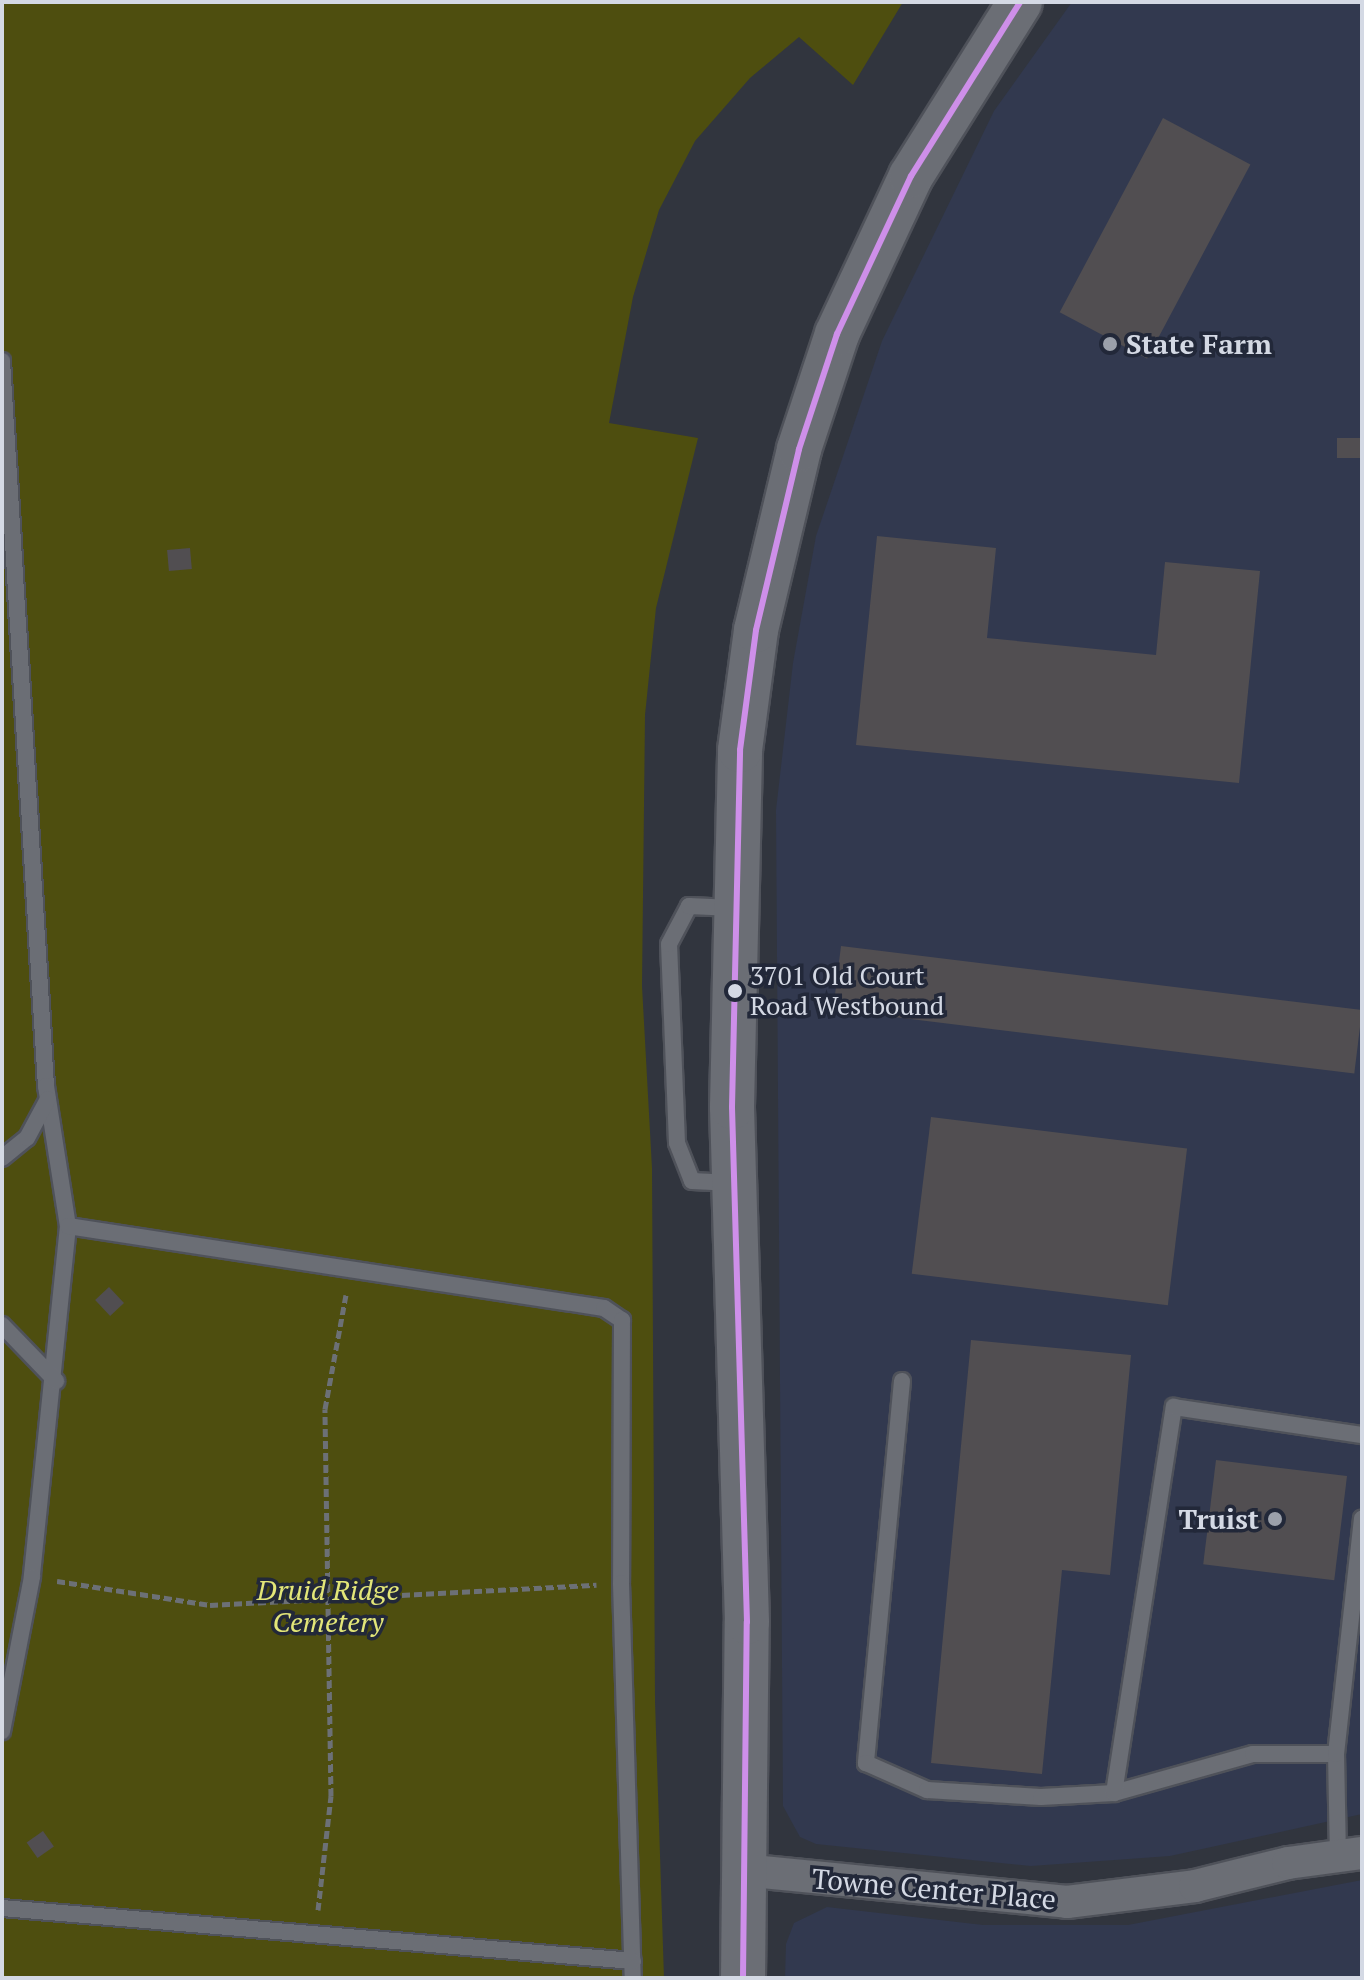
<!DOCTYPE html>
<html>
<head>
<meta charset="utf-8">
<style>
	body { margin:0 }
	#map { position:relative; width:1364px; height:1980px; overflow:hidden; background:#31353e; font-family:"PT Serif",serif }
	div>[style] { position:absolute }
	.built>* { inset:0; background:#32394f }
	.green>* { inset:0; background:#4e4e0f }
	.building>* { inset:0; background:#514e51; transform-origin:0 0 }
	.path>* { height:5px; margin-top:-2.5px; transform-origin:0; background:repeating-linear-gradient(90deg,#6c7076 0 8px,transparent 0 12px) }
	.roads { filter:drop-shadow(2px 0 #4f525a) drop-shadow(-2px 0 #4f525a) drop-shadow(0 2px #4f525a) drop-shadow(0 -2px #4f525a) }
	.lane>* { height:16px; margin:-8px; padding:0 8px; transform-origin:8px; border-radius:8px; background:#6b6e75 }
	.street>* { height:32px; margin:-16px; padding:0 16px; transform-origin:16px; border-radius:16px; background:#6b6e75 }
	.secondary>* { height:44px; margin:-22px; padding:0 22px; transform-origin:22px; border-radius:22px; background:#6b6e75 }
	.bus-1>* { height:6px; margin:-3px; padding:0 3px; transform-origin:3px; border-radius:3px; background:#ce8fe9 }
	.dots>* { width:22px; height:22px; translate:-50% -50%; box-sizing:border-box; border:4px solid #222839; border-radius:50% }
	span { translate:-50% -50%; white-space:nowrap; text-align:center; line-height:1.15; -webkit-text-stroke:7px #222839; paint-order:stroke }
	.bus-label { font-size:26px; color:#d4d9e4 }
	.left { translate:0 -50%; text-align:left }
	.poi-label { font-size:28px; color:#d4d9e4; font-weight:700 }
	.right { translate:-100% -50%; text-align:right }
	.park-label { font-size:28px; color:#e3e678; font-style:italic }
	.street-label { font-size:28px; color:#d4d9e4 }
	.frame { position:absolute; inset:0; border:4px solid #d4d9e4; pointer-events:none }
</style>
</head>
<body>
<div id="map">
	<div class="built">
		<div style="clip-path:polygon(1072px 2px,1362px 2px,1362px 1814px,1170px 1856px,1031px 1866px,816px 1844px,800px 1837px,783px 1806px,776px 810px,793px 663px,816px 536px,882px 341px,994px 111px)"></div>
		<div style="clip-path:polygon(1362px 1880px,1362px 1978px,785px 1978px,786px 1944px,794px 1923px,827px 1907px,983px 1925px,1128px 1925px)"></div>
	</div>
	<div class="green">
		<div style="clip-path:polygon(2px 2px,903px 2px,853px 85px,799px 37px,750px 78px,695px 141px,659px 210px,633px 297px,609px 423px,698px 438px,656px 608px,645px 715px,642px 986px,652px 1168px,655px 1701px,664px 1978px,2px 1978px)"></div>
	</div>
	<div class="building">
		<div style="left:1163px;top:118px;width:99px;height:220px;rotate:28deg"></div>
		<div style="left:1362px;top:438px;width:20px;height:25px;rotate:90deg"></div>
		<div style="clip-path:polygon(877px 536px,996px 548px,987px 638px,1156px 655px,1165px 562px,1260px 571px,1239px 783px,856px 745px)"></div>
		<div style="left:190px;top:548px;width:21px;height:23px;rotate:85deg"></div>
		<div style="left:841px;top:946px;width:525px;height:64px;rotate:7deg"></div>
		<div style="left:931px;top:1117px;width:258px;height:158px;rotate:7deg"></div>
		<div style="left:109px;top:1287px;width:22px;height:19px;rotate:47deg"></div>
		<div style="clip-path:polygon(971px 1340px,1131px 1355px,1110px 1575px,1062px 1570px,1042px 1774px,931px 1763px)"></div>
		<div style="left:1216px;top:1460px;width:132px;height:105px;rotate:7deg"></div>
		<div style="left:43px;top:1831px;width:19px;height:20px;rotate:55deg"></div>
	</div>
	<div class="path">
		<div style="left:57px;top:1581px;width:155px;rotate:8.9deg"></div>
		<div style="left:210px;top:1605px;width:387px;rotate:-3deg"></div>
		<div style="left:318px;top:1910px;width:115px;rotate:-83.5deg"></div>
		<div style="left:331px;top:1796px;width:387px;rotate:-90.9deg"></div>
		<div style="left:325px;top:1409px;width:116px;rotate:-79.6deg"></div>
	</div>
	<div class="roads">
		<div class="lane">
			<div style="left:2px;top:361px;width:726px;rotate:86.53deg"></div>
			<div style="left:46px;top:1086px;width:142px;rotate:81.1deg"></div>
			<div style="left:68px;top:1226px;width:353px;rotate:95.9deg"></div>
			<div style="left:32px;top:1577px;width:157px;rotate:101deg"></div>
			<div style="left:2px;top:1158px;width:32px;rotate:-39deg"></div>
			<div style="left:27px;top:1138px;width:44px;rotate:-61.7deg"></div>
			<div style="left:733px;top:1183px;width:41px;rotate:-177.2deg"></div>
			<div style="left:692px;top:1181px;width:41px;rotate:-111.5deg"></div>
			<div style="left:677px;top:1143px;width:199px;rotate:-92.3deg"></div>
			<div style="left:669px;top:944px;width:43px;rotate:-62.2deg"></div>
			<div style="left:689px;top:906px;width:44px;rotate:2.6deg"></div>
			<div style="left:68px;top:1226px;width:542px;rotate:8.7deg"></div>
			<div style="left:604px;top:1308px;width:22px;rotate:34deg"></div>
			<div style="left:622px;top:1320px;width:263px;rotate:90.2deg"></div>
			<div style="left:621px;top:1583px;width:395px;rotate:88.3deg"></div>
			<div style="left:2px;top:1325px;width:78px;rotate:46deg"></div>
			<div style="left:902px;top:1381px;width:384px;rotate:95.4deg"></div>
			<div style="left:866px;top:1763px;width:67px;rotate:23.9deg"></div>
			<div style="left:927px;top:1790px;width:114px;rotate:3.5deg"></div>
			<div style="left:1041px;top:1797px;width:73px;rotate:-3.1deg"></div>
			<div style="left:1114px;top:1793px;width:144px;rotate:-15.7deg"></div>
			<div style="left:1253px;top:1754px;width:83px"></div>
			<div style="left:1114px;top:1793px;width:391px;rotate:-81.2deg"></div>
			<div style="left:1174px;top:1407px;width:190px;rotate:8.5deg"></div>
			<div style="left:1338px;top:1857px;width:103px;rotate:-91.1deg"></div>
			<div style="left:1336px;top:1754px;width:237px;rotate:-83.7deg"></div>
			<div style="left:2px;top:1908px;width:633px;rotate:4.8deg"></div>
		</div>
		<div class="street">
			<div style="left:742px;top:1870px;width:327px;rotate:5.6deg"></div>
			<div style="left:1067px;top:1902px;width:129px;rotate:-7.1deg"></div>
			<div style="left:1195px;top:1886px;width:96px;rotate:-13.9deg"></div>
			<div style="left:1288px;top:1863px;width:75px;rotate:-7.7deg"></div>
		</div>
		<div class="secondary">
			<div style="left:743px;top:1978px;width:356px;rotate:-89.4deg"></div>
			<div style="left:747px;top:1622px;width:515px;rotate:-91.67deg"></div>
			<div style="left:732px;top:1107px;width:357px;rotate:-88.7deg"></div>
			<div style="left:740px;top:750px;width:121px;rotate:-82.4deg"></div>
			<div style="left:756px;top:630px;width:186px;rotate:-76.6deg"></div>
			<div style="left:799px;top:449px;width:121px;rotate:-71.7deg"></div>
			<div style="left:837px;top:334px;width:174px;rotate:-64.9deg"></div>
			<div style="left:911px;top:176px;width:205px;rotate:-57.9deg"></div>
		</div>
	</div>
	<div class="bus-1">
		<div style="left:743px;top:1978px;width:356px;rotate:-89.4deg"></div>
		<div style="left:747px;top:1622px;width:515px;rotate:-91.67deg"></div>
		<div style="left:732px;top:1107px;width:357px;rotate:-88.7deg"></div>
		<div style="left:740px;top:750px;width:121px;rotate:-82.4deg"></div>
		<div style="left:756px;top:630px;width:186px;rotate:-76.6deg"></div>
		<div style="left:799px;top:449px;width:121px;rotate:-71.7deg"></div>
		<div style="left:837px;top:334px;width:174px;rotate:-64.9deg"></div>
		<div style="left:911px;top:176px;width:205px;rotate:-57.9deg"></div>
	</div>
	<div class="dots">
		<div style="left:1110px;top:344px;background:#9ba0aa"></div>
		<div style="left:735px;top:991px;background:#d4d9e4"></div>
		<div style="left:1275px;top:1519px;background:#9ba0aa"></div>
	</div>
	<div class="bus-label">
		<span class="left" style="left:750px;top:991px">3701 Old Court<br>Road Westbound</span>
	</div>
	<div class="poi-label">
		<span class="left" style="left:1126px;top:344px">State Farm</span>
		<span class="right" style="left:1259px;top:1519px">Truist</span>
	</div>
	<div class="park-label">
		<span style="left:328px;top:1606px">Druid Ridge<br>Cemetery</span>
	</div>
	<div class="street-label">
		<span style="left:934px;top:1889px;rotate:5deg">Towne Center Place</span>
	</div>
	<div class="frame"></div>
</div>
</body>
</html>
